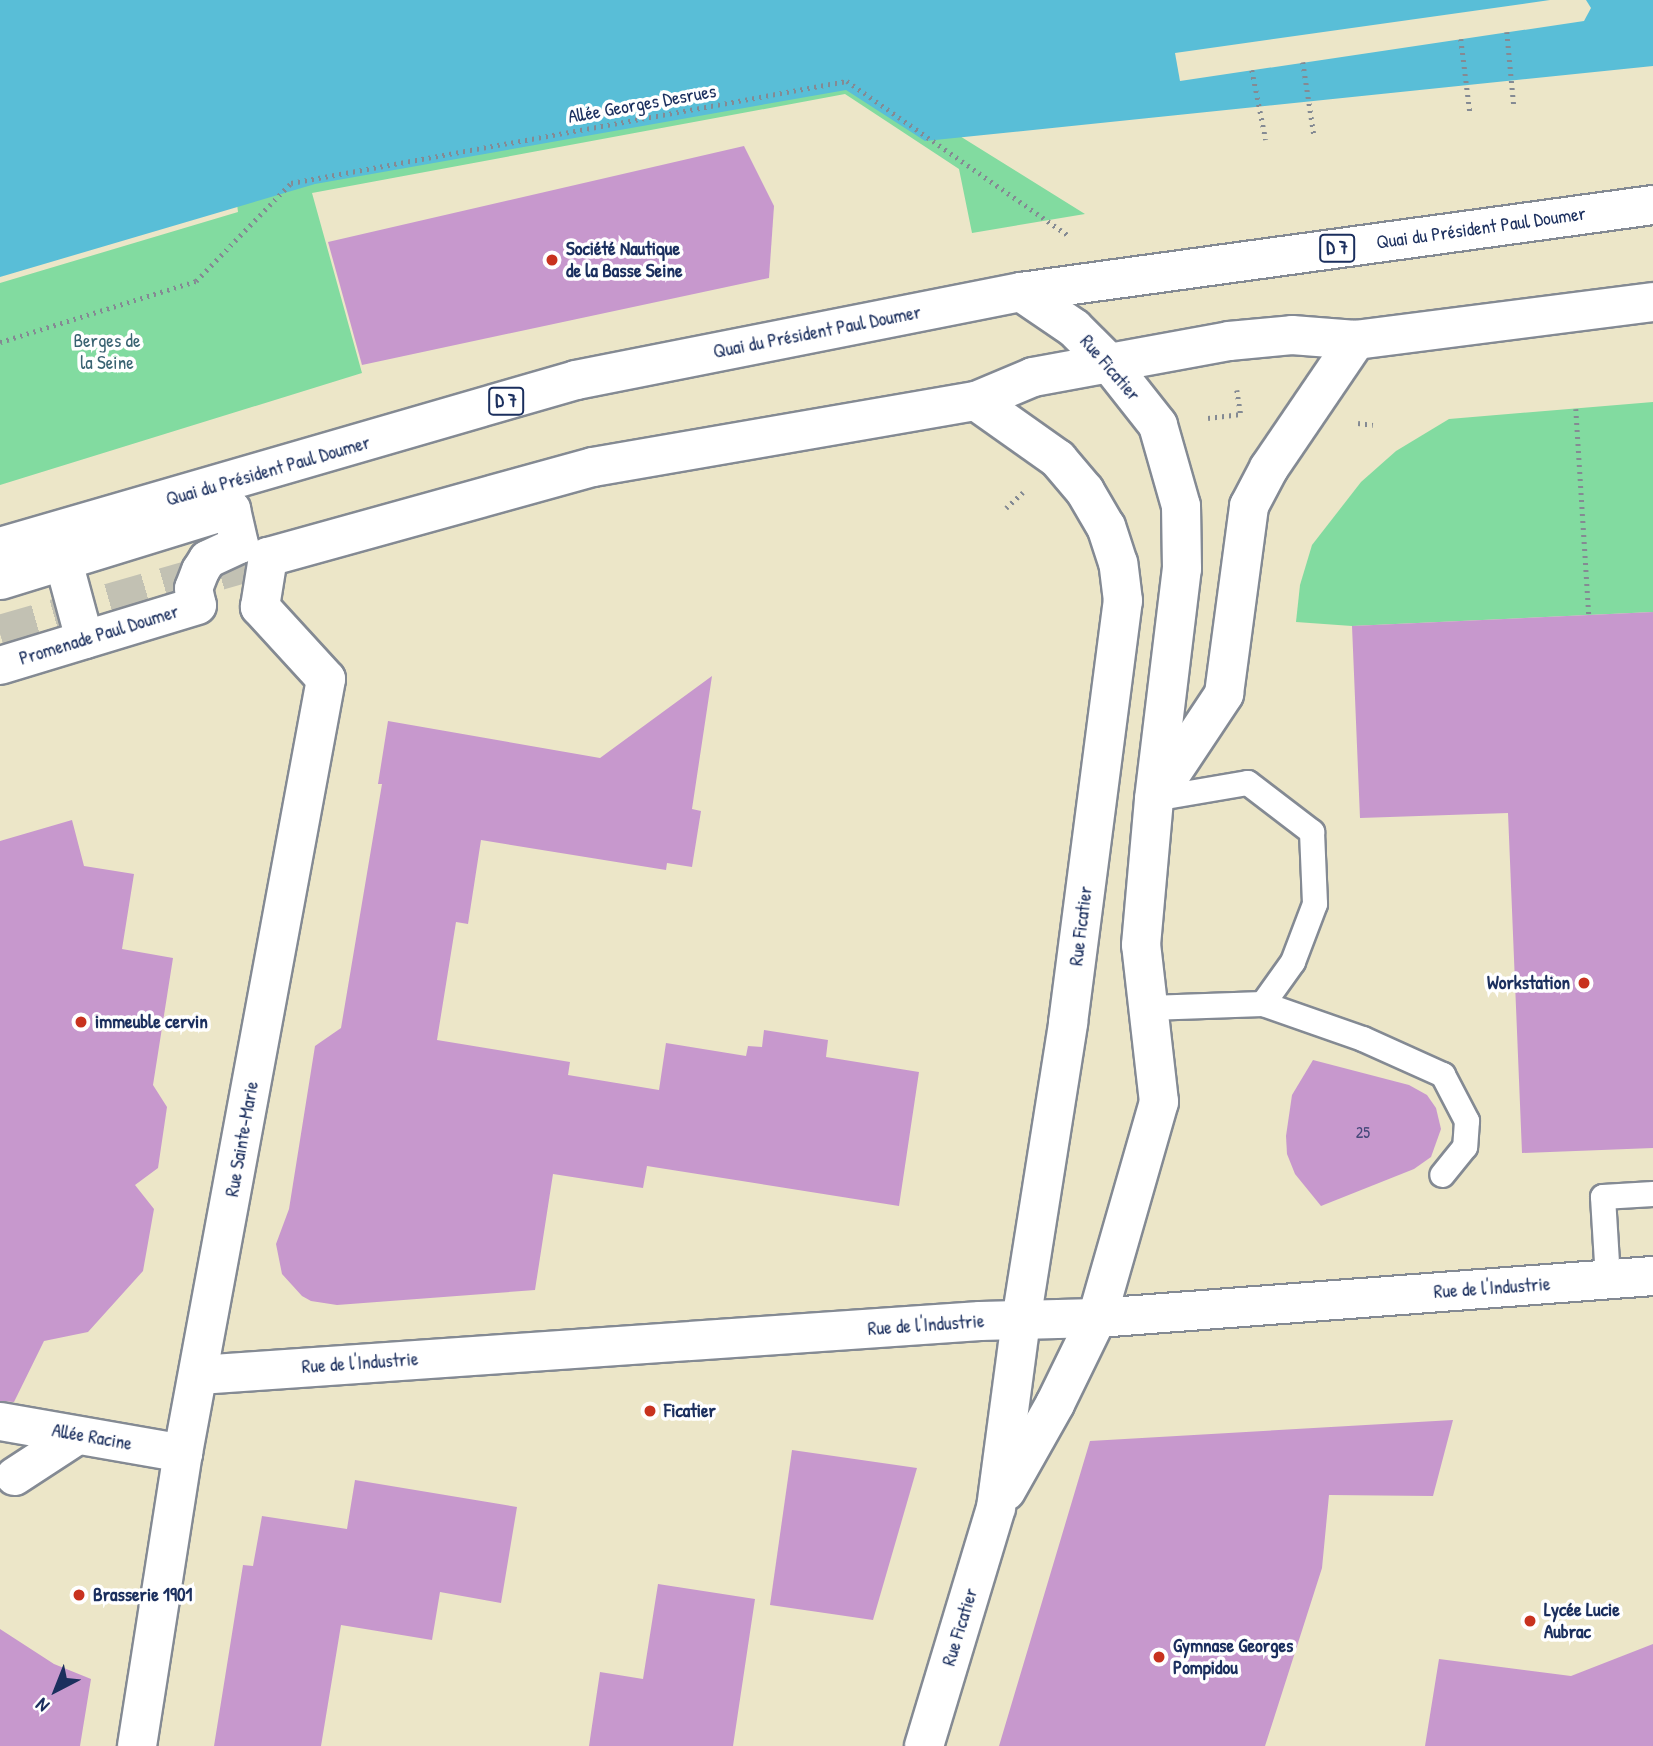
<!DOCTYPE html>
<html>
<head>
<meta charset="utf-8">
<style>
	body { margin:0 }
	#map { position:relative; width:1653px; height:1746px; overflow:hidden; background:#ece6c8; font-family:"Patrick Hand",sans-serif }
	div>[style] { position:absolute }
	.green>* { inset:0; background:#82dba0 }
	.water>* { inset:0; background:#59bed7 }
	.pier>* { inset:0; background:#ece6c8 }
	.building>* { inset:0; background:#c798cd }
	.primary-tunnel>* { height:38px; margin-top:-19px; transform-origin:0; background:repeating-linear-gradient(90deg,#c2c1b3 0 38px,transparent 0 57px) }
	.path>* { height:4.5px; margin-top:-2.25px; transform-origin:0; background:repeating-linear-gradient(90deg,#848a93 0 2px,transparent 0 7px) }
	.roads { filter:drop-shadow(2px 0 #848a93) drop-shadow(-2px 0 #848a93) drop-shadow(0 2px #848a93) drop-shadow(0 -2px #848a93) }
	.service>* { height:24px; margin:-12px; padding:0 12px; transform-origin:12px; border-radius:12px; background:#fff }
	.pedestrian>* { height:37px; margin:-18.5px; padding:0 18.5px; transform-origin:18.5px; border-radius:18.5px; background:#fff }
	.minor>* { height:38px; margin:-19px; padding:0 19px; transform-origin:19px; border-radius:19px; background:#fff }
	.primary>* { height:38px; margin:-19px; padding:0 19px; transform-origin:19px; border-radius:19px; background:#fff }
	.dots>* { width:19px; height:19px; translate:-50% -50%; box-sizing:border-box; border:4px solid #fff; border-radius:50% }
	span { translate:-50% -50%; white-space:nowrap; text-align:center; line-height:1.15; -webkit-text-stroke:7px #fff; paint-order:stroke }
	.number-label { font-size:16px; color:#46497a }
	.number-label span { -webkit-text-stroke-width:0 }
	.shield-label span { padding:2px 5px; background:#fff; border:2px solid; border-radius:5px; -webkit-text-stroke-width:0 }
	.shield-label { font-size:18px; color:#1b2f5e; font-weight:700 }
	.street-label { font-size:19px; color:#1b2f5e }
	.poi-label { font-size:19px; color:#1b2f5e; font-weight:700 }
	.left { translate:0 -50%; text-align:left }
	.right { translate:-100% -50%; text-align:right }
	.park-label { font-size:19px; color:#3a6372 }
	.north { position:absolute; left:21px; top:1655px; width:70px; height:70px; -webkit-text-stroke:5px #fff; paint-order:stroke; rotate:222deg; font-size:19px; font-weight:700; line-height:28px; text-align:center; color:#1b2f5e }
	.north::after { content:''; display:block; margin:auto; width:24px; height:32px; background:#1b2f5e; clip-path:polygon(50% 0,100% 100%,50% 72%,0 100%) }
</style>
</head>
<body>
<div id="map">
	<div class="green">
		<div style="clip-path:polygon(852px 69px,1085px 214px,972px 233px,959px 169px,845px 94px,312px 193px,362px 373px,0 485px,0 283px,238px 212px,234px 180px)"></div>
		<div style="clip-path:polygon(1653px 402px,1653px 612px,1352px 626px,1296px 622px,1300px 585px,1312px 545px,1361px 482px,1396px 451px,1449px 419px)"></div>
	</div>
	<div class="water">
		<div style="clip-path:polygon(0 0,1653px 0,1653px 66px,925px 141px,846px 90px,315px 184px,0 277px)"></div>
	</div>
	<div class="pier">
		<div style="clip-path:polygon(1550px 0,1586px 0,1591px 8px,1584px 21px,1180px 81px,1175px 53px)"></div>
	</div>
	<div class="building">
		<div style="clip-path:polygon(744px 146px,774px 206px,769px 278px,362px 365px,328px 242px)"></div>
		<div style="clip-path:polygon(1653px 612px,1653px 1148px,1522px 1153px,1508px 813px,1360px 818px,1352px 626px)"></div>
		<div style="clip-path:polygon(712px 676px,692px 809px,701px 811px,692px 867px,667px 863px,666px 870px,481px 840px,468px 924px,456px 922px,437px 1040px,570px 1062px,568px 1075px,659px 1090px,666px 1043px,746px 1056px,748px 1046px,762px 1047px,764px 1030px,828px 1040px,826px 1057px,919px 1072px,899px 1206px,647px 1166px,643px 1188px,553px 1174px,535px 1290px,337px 1305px,311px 1301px,302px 1296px,282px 1274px,276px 1244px,289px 1209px,315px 1046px,341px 1028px,382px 784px,378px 784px,388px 721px,600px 758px)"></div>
		<div style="clip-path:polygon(72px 820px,84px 866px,134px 874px,122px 949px,173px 958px,153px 1085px,167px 1107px,158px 1168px,135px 1185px,154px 1209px,143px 1271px,88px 1332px,44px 1341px,14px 1402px,0 1401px,0 841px)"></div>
		<div style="clip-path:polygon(1313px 1060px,1409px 1085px,1427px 1095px,1436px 1108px,1441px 1129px,1431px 1157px,1414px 1169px,1321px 1206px,1295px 1174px,1287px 1154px,1286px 1136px,1292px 1095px)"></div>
		<div style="clip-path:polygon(1453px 1420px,1433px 1496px,1329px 1495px,1322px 1568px,1265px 1746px,999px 1746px,1090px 1441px)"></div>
		<div style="clip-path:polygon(792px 1450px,917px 1468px,873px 1620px,770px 1605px)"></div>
		<div style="clip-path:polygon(355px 1480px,517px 1507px,501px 1603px,440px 1592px,432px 1640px,341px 1625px,321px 1746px,214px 1746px,243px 1565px,253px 1566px,262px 1516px,347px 1529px)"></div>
		<div style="clip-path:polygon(658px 1584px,755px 1599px,733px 1746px,589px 1746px,600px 1672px,643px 1679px)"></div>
		<div style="clip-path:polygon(0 1629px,54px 1664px,91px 1679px,80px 1746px,0 1746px)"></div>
		<div style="clip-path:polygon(1653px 1644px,1653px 1746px,1425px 1746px,1439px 1659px,1571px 1676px)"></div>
	</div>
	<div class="primary-tunnel">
		<div style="left:0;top:634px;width:279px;rotate:-16deg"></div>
	</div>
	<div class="path">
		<div style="left:1507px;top:32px;width:74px;rotate:84.6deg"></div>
		<div style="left:1461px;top:39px;width:74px;rotate:83deg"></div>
		<div style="left:1303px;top:62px;width:74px;rotate:81.4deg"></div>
		<div style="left:1252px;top:70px;width:71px;rotate:78.7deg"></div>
		<div style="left:0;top:342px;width:205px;rotate:-17.3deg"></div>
		<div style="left:196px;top:281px;width:136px;rotate:-45.9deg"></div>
		<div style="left:291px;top:183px;width:565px;rotate:-10.4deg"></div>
		<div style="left:847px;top:81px;width:269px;rotate:34.9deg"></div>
		<div style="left:1237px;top:390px;width:24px;rotate:81deg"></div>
		<div style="left:1576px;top:409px;width:206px;rotate:86.4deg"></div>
		<div style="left:1208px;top:418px;width:33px;rotate:-7deg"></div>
		<div style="left:1358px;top:423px;width:15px;rotate:8deg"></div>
		<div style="left:1006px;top:508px;width:23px;rotate:-43deg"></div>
	</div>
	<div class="roads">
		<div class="service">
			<div style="left:1154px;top:799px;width:95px;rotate:-9.7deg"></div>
			<div style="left:1248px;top:783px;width:81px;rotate:37.4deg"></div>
			<div style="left:1312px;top:832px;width:72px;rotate:87.6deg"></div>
			<div style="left:1315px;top:904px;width:62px;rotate:110.8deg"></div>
			<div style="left:1293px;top:962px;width:52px;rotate:125.5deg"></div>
			<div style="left:1149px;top:1008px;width:114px;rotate:-2deg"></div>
			<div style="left:1263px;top:1004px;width:106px;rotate:19.3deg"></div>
			<div style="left:1363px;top:1039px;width:88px;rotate:24.2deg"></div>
			<div style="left:1443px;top:1075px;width:52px;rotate:62.4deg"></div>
			<div style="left:1467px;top:1121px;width:26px;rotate:94deg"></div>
			<div style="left:1465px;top:1147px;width:36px;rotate:129deg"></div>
			<div style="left:1608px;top:1279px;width:82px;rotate:-93.5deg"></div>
			<div style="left:1603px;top:1197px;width:50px;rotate:-3.4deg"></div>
		</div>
		<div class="pedestrian">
			<div style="left:63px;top:561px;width:81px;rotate:74.9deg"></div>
			<div style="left:0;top:580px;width:242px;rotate:-17.1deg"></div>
			<div style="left:231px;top:509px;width:36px;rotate:77deg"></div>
			<div style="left:239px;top:544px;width:35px;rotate:155deg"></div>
			<div style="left:207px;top:559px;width:13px;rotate:122deg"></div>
			<div style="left:200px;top:570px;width:19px;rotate:111deg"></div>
			<div style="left:193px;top:588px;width:17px;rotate:77deg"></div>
			<div style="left:197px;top:605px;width:206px;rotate:163.1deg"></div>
			<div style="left:0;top:1421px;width:186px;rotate:9.9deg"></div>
			<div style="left:14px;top:1476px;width:75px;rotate:-33.1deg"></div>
		</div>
		<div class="minor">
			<div style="left:1159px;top:792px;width:118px;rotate:-56.4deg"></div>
			<div style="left:1224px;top:694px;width:190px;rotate:-82.4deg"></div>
			<div style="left:1249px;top:506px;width:43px;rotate:-62.2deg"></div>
			<div style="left:1269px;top:468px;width:155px;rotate:-55.8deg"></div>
			<div style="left:199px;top:1375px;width:783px;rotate:-3.96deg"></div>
			<div style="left:980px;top:1321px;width:117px;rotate:-1.5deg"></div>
			<div style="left:1097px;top:1318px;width:558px;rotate:-4.32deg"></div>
			<div style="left:1006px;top:1491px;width:100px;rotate:-60.6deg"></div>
			<div style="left:1055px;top:1404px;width:96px;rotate:-64deg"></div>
			<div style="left:1097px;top:1318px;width:225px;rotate:-74deg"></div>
			<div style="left:1159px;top:1102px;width:158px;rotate:-96.5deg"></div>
			<div style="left:1141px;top:945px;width:147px;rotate:-84.9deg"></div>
			<div style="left:1154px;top:799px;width:232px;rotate:-83.1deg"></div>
			<div style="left:1182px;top:569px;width:63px;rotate:-90.9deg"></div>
			<div style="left:1181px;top:506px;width:84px;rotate:-105.9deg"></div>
			<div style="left:1158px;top:425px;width:79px;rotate:-128.3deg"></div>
			<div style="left:1109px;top:363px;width:49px;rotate:-135deg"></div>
			<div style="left:1074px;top:328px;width:64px;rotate:-145.8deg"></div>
			<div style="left:137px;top:1746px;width:297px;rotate:-81.1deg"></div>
			<div style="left:183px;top:1453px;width:787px;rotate:-79.53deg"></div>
			<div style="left:326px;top:679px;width:98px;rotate:-132.5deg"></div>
			<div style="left:260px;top:607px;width:51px;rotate:-80.9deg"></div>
			<div style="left:924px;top:1746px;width:249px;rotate:-73.2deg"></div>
			<div style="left:996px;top:1508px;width:189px;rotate:-82.4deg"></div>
			<div style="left:1021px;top:1321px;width:302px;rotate:-81deg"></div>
			<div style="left:1068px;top:1023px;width:426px;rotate:-82.6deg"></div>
			<div style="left:1123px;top:601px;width:38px;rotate:-97deg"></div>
			<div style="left:1118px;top:563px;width:38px;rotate:-108deg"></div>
			<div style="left:1106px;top:527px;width:42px;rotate:-120.3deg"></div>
			<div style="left:1085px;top:491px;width:42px;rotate:-130.2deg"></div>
			<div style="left:1058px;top:459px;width:100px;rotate:-144.7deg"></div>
		</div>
		<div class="primary">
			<div style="left:0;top:547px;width:600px;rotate:-16.17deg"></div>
			<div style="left:576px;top:380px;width:454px;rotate:-11.2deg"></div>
			<div style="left:1021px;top:292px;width:638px;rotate:-7.84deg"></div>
			<div style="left:268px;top:557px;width:337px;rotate:-15.5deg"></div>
			<div style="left:593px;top:467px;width:389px;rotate:-9.8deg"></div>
			<div style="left:976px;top:401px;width:62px;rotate:-22.8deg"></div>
			<div style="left:1033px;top:377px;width:199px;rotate:-10.4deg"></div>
			<div style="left:1229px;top:341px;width:63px;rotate:-5.4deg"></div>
			<div style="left:1292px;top:335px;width:64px;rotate:4.5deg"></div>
			<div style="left:1356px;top:340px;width:299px;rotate:-7.3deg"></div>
		</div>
	</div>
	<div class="dots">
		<div style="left:552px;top:260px;background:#c8321e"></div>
		<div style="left:1584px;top:983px;background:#c8321e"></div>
		<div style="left:81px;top:1022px;background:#c8321e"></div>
		<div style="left:650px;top:1411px;background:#c8321e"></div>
		<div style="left:79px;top:1595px;background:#c8321e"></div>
		<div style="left:1530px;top:1621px;background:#c8321e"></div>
		<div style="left:1159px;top:1657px;background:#c8321e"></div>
	</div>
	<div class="number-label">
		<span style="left:1363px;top:1132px">25</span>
	</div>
	<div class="shield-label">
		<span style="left:1337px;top:248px">D 7</span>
		<span style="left:506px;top:401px">D 7</span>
	</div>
	<div class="street-label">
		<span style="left:642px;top:104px;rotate:-10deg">Allée Georges Desrues</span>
		<span style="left:1481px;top:228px;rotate:-8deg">Quai du Président Paul Doumer</span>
		<span style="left:817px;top:332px;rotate:-11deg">Quai du Président Paul Doumer</span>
		<span style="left:1110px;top:368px;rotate:49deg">Rue Ficatier</span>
		<span style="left:268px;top:471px;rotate:-16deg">Quai du Président Paul Doumer</span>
		<span style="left:99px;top:635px;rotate:-17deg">Promenade Paul Doumer</span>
		<span style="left:1081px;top:926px;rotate:-83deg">Rue Ficatier</span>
		<span style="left:242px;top:1139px;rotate:-80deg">Rue Sainte-Marie</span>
		<span style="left:1492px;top:1288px;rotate:-4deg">Rue de l'Industrie</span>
		<span style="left:926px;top:1325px;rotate:-4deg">Rue de l'Industrie</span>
		<span style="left:360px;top:1363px;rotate:-4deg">Rue de l'Industrie</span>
		<span style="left:92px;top:1437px;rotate:10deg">Allée Racine</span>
		<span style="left:960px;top:1627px;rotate:-73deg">Rue Ficatier</span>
	</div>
	<div class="poi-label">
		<span class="left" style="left:566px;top:260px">Société Nautique<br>de la Basse Seine</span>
		<span class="right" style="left:1570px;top:983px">Workstation</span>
		<span class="left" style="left:95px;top:1022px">immeuble cervin</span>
		<span class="left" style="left:664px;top:1411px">Ficatier</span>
		<span class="left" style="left:93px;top:1595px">Brasserie 1901</span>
		<span class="left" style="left:1544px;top:1621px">Lycée Lucie<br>Aubrac</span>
		<span class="left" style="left:1173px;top:1657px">Gymnase Georges<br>Pompidou</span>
	</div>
	<div class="park-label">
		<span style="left:107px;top:352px">Berges de<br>la Seine</span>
	</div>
	<div class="north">N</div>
</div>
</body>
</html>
